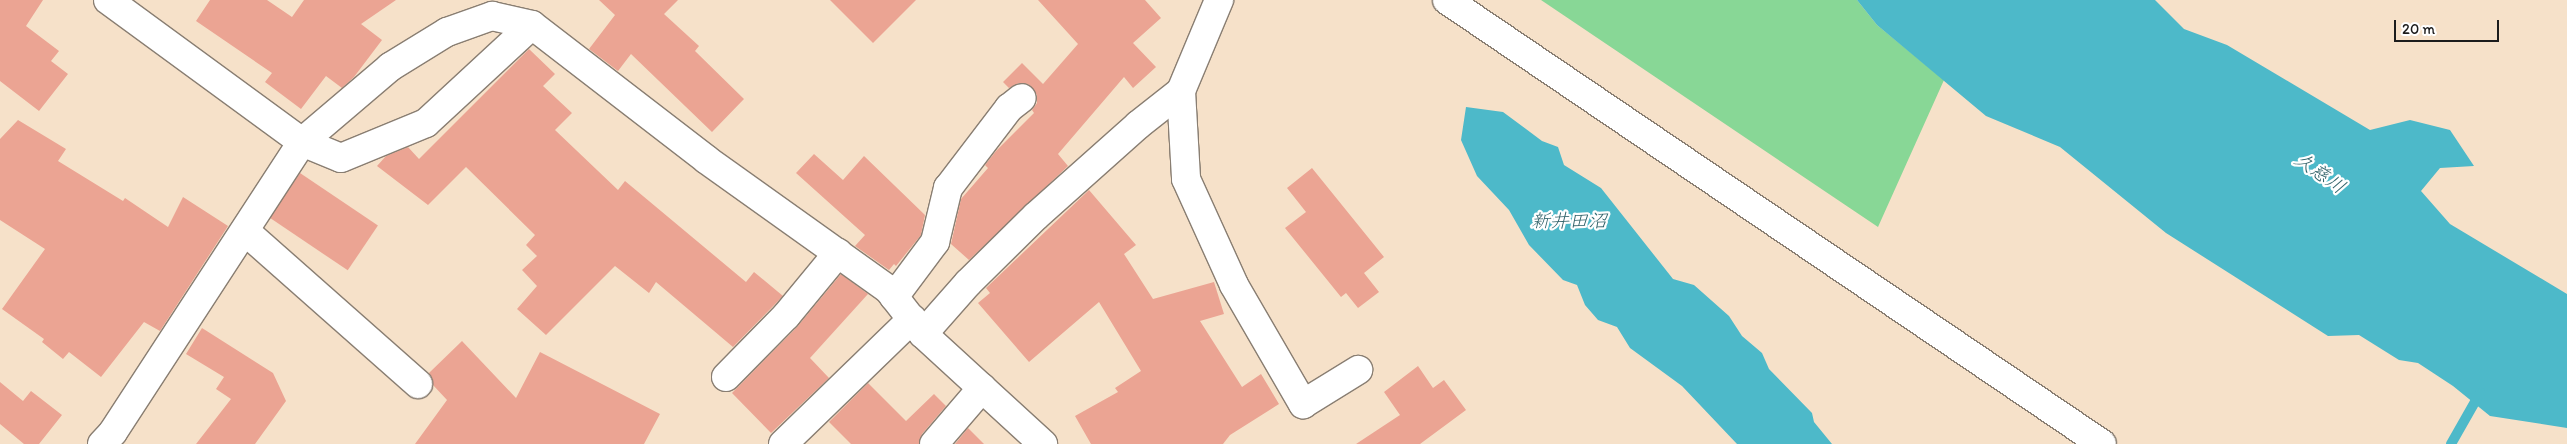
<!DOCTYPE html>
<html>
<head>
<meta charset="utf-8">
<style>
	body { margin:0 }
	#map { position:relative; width:2567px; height:444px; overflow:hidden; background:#f6e1c9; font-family:Itim,"Klee One",sans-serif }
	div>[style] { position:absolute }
	.green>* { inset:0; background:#88d796 }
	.water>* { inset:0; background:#4db9c9 }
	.stream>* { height:10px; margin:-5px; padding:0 5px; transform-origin:5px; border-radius:5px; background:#4db9c9 }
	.building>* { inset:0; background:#eba493; transform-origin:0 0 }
	.roads { filter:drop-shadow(1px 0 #897e72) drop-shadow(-1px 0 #897e72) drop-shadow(0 1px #897e72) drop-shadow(0 -1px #897e72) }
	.street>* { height:28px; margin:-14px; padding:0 14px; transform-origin:14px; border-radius:14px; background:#fff }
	span { translate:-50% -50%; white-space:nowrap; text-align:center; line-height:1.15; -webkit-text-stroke:4.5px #fff; paint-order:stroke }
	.water-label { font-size:19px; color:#32636a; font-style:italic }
	.scale { position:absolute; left:2394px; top:20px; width:105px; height:22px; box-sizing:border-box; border:2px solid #1c1c1c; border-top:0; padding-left:6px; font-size:15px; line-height:18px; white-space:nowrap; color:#1c1c1c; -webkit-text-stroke:4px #fff; paint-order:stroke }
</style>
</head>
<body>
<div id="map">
	<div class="green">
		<div style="clip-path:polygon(1541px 0,1857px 0,1877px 25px,1944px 80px,1878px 227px)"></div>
	</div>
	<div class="water">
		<div style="clip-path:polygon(1857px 0,2155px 0,2184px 29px,2227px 45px,2370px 130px,2410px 120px,2450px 130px,2474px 166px,2440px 168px,2421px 191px,2450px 224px,2567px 294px,2567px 428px,2490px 416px,2453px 386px,2418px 363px,2399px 360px,2359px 335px,2328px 336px,2166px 233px,2060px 147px,1986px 116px,1877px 25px)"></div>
		<div style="clip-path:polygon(1466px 107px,1503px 112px,1542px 141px,1558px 147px,1564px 165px,1601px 188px,1673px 279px,1694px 285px,1729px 316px,1742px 336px,1762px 353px,1769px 369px,1812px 413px,1814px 422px,1832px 444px,1737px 444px,1682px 386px,1630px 348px,1617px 327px,1598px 320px,1585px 305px,1577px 285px,1563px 280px,1529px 245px,1509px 210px,1477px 176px,1461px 140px)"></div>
	</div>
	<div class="stream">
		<div style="left:2451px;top:444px;width:59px;rotate:-60.4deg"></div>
	</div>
	<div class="building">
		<div style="clip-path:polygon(0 0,43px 0,26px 26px,59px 51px,51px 61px,68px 74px,39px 111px,0 81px)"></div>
		<div style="clip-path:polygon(210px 0,267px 0,292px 17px,304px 0,396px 0,361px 24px,382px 40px,354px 77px,342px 88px,326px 76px,301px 109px,265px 82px,272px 73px,196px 21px)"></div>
		<div style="clip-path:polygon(599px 0,678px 0,664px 14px,699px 46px,695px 51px,744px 99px,712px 132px,631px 54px,618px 71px,589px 49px,615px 15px)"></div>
		<div style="clip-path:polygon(830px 0,916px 0,873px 43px)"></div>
		<div style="clip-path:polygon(1038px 0,1145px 0,1161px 18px,1133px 43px,1156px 67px,1133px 88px,1124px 77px,1058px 154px,1068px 166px,969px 260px,951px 244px,961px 199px,988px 168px,985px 165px,996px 151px,1034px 113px,1032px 110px,1037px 103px,1037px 95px,1028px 84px,1019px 83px,1009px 88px,1003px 82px,1022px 63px,1043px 84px,1078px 44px)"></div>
		<div style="clip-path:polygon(529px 49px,555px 74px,543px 86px,572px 113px,555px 130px,618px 190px,625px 181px,746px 282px,754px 272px,783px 296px,733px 347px,656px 282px,649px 293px,615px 266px,546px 335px,517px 309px,537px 286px,522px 270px,537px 256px,526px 245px,535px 235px,466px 167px,428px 205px,377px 166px,386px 156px,408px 147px,419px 159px)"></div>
		<div style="clip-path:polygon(18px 120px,66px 149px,58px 161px,123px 201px,125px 198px,168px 227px,183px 197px,228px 226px,160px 331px,144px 322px,101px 377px,69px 352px,63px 359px,42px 342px,44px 339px,2px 309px,45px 249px,0 220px,0 139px)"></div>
		<div style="clip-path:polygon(814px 154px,843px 180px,864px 156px,925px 215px,921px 235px,896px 266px,894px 264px,889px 270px,855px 246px,865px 235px,796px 173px)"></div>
		<div style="clip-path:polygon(1312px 168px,1384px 257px,1364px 273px,1379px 292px,1358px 308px,1346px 293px,1341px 297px,1285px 228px,1306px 212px,1287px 188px)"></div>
		<div style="left:300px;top:173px;width:94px;height:54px;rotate:34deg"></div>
		<div style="clip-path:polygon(1089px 190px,1136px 245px,1124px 254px,1153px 299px,1214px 282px,1224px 314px,1200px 321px,1242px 387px,1261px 374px,1279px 404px,1230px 435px,1223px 444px,1091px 444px,1075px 416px,1118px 392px,1115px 388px,1141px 371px,1099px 302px,1029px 362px,978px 303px,990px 293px,986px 288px)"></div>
		<div style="clip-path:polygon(841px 274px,868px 294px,810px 358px,829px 378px,771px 433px,732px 393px,797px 327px)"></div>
		<div style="clip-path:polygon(202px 328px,273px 373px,286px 401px,255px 444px,196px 444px,231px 399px,216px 389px,224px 377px,186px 354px)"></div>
		<div style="clip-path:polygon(462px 341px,516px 398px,540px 352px,660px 414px,644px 444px,415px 444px,447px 400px,433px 385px,429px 373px)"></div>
		<div style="clip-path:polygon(1418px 366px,1433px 388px,1444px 380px,1466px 410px,1420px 444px,1356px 444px,1400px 415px,1384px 392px)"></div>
		<div style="clip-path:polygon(0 382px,23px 401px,31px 391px,62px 415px,39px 444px,24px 444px,0 424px)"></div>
		<div style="clip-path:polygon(868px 383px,906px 421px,934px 394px,946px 406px,922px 434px,919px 444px,851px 444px,829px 422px)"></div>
		<div style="clip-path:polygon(968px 428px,984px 444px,955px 444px)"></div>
	</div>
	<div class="roads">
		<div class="street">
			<div style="left:108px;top:0;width:240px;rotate:36.2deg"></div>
			<div style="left:302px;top:142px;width:42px;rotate:22.3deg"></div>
			<div style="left:341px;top:158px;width:92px;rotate:-22.4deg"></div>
			<div style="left:426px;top:123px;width:144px;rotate:-42.8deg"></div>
			<div style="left:1447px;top:0;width:791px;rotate:34.13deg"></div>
			<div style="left:1181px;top:91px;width:88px;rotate:86.7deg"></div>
			<div style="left:1186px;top:179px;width:116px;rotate:65.6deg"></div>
			<div style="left:1234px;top:285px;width:138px;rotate:59.9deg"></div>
			<div style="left:1303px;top:404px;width:65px;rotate:-31.7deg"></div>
			<div style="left:245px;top:231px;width:231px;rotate:41.5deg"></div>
			<div style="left:894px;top:297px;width:69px;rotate:-53.3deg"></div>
			<div style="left:935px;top:242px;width:56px;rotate:-76.5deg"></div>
			<div style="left:948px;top:188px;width:101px;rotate:-52.7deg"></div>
			<div style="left:1009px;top:108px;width:16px;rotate:-38deg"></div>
			<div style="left:923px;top:334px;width:68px;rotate:-48.6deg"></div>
			<div style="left:968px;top:283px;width:95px;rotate:-44.6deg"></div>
			<div style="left:1036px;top:216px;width:137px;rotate:-41.7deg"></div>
			<div style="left:1138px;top:125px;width:55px;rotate:-38.3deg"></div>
			<div style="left:1181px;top:91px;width:99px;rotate:-67.3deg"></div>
			<div style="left:726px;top:377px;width:86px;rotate:-45.5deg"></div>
			<div style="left:786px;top:316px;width:82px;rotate:-50.5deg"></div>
			<div style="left:102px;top:444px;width:16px;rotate:-47deg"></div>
			<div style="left:113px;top:432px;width:346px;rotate:-56.9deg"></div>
			<div style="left:302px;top:142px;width:116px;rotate:-40.4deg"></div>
			<div style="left:390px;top:67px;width:67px;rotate:-31.6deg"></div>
			<div style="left:447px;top:32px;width:48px;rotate:-19.6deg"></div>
			<div style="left:492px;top:16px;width:41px;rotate:12.7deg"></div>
			<div style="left:532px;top:25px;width:221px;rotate:37.6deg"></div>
			<div style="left:707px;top:160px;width:222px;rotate:35.5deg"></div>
			<div style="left:888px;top:289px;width:57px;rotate:52.1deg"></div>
			<div style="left:923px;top:334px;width:163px;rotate:42.5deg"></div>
			<div style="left:783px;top:444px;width:180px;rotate:-44.1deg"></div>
			<div style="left:934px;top:444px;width:74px;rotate:-49.4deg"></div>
		</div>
	</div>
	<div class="water-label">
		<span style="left:2320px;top:173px;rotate:35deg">久慈川</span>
		<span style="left:1569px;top:221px">新井田沼</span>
	</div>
	<div class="scale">20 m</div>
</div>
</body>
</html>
